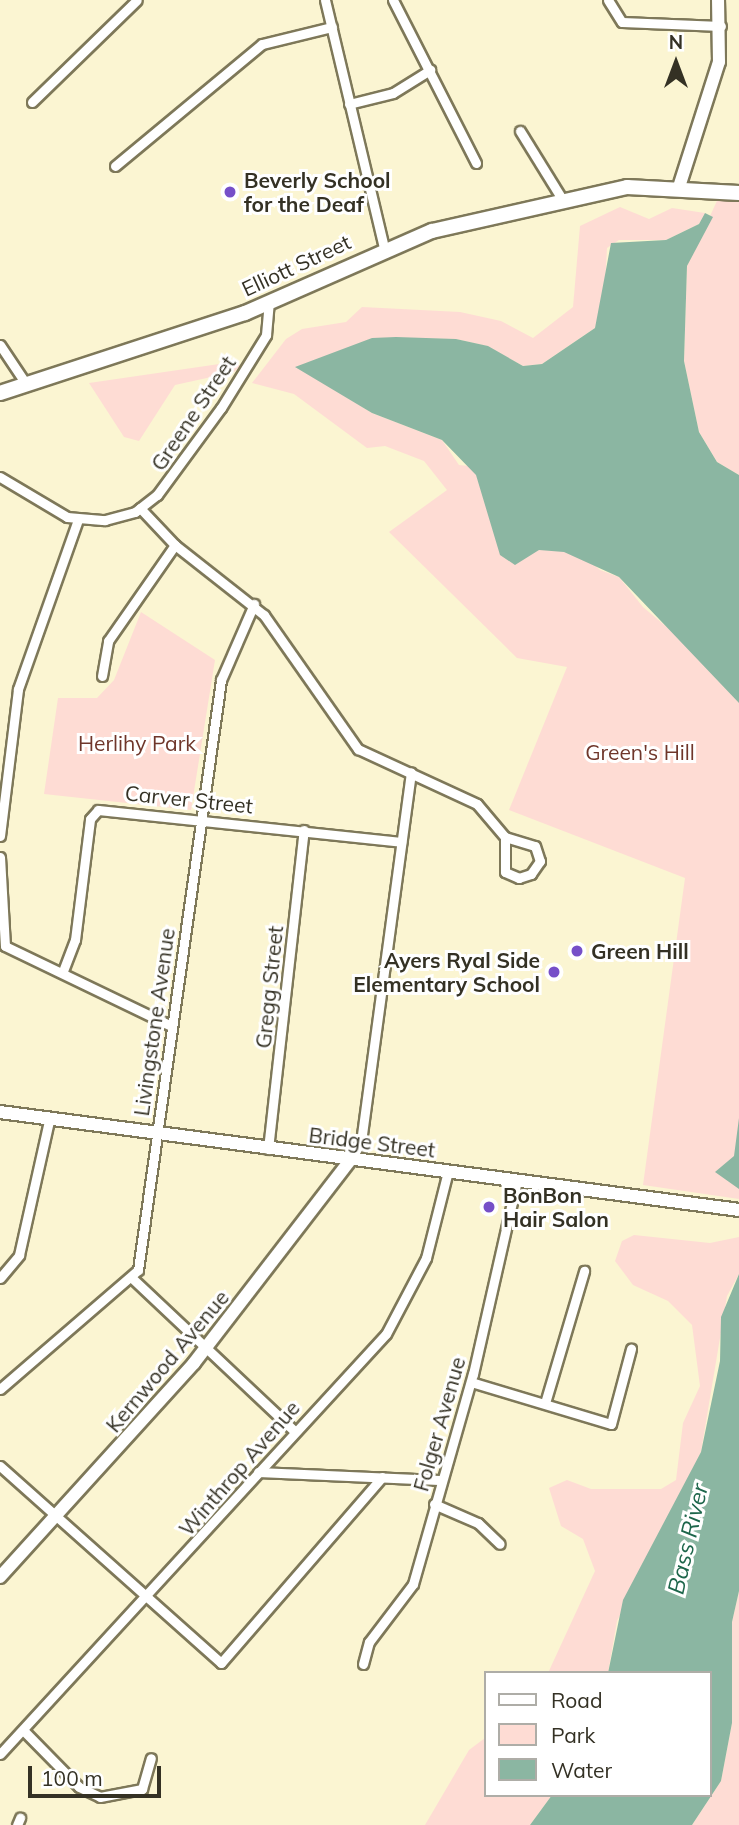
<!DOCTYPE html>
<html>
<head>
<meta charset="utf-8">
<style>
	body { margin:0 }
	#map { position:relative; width:739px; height:1825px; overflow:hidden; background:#fbf5d2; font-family:Mulish,sans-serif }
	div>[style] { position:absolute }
	.green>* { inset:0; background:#fedcd4 }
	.water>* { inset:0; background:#8bb6a2 }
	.roads { filter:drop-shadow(2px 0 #7e7859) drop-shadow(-2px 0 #7e7859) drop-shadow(0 2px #7e7859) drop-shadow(0 -2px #7e7859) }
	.minor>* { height:9px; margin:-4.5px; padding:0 4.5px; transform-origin:4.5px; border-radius:4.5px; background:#fff }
	.secondary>* { height:12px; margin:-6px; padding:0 6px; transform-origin:6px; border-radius:6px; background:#fff }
	.primary>* { height:14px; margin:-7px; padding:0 7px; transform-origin:7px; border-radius:7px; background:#fff }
	.dots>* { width:19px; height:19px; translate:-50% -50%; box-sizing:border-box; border:4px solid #fff; border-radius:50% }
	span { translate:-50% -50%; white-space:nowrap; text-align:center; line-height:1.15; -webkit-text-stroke:6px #fff; paint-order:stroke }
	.poi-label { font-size:21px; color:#343124; font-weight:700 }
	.left { translate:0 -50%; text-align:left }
	.right { translate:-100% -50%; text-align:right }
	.street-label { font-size:21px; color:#343124 }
	.park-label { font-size:21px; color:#6f362a }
	.water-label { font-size:23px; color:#1d664b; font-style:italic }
	.legend { position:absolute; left:484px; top:1671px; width:228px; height:126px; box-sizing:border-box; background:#fff; border:2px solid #aeada7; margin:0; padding:9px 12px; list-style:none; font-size:21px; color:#343124 }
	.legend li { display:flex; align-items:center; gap:14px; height:35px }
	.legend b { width:35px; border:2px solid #aeada7 }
	.north { position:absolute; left:641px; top:28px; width:70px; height:70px; -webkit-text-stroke:5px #fff; paint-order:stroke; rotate:0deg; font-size:19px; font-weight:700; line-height:28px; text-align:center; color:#343124 }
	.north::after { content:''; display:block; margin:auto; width:24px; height:32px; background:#343124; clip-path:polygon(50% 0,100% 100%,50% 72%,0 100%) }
	.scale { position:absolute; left:28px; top:1766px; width:133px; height:32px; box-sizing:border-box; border:4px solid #343124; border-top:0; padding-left:9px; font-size:21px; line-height:24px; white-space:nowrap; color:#343124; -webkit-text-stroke:5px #fff; paint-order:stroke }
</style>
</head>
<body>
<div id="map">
	<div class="green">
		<div style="clip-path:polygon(722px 190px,739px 193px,739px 475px,717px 462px,699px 432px,684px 361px,687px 266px)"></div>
		<div style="clip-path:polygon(620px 207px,649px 219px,672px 208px,705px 213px,699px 224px,666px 240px,619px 240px,607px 248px,604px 304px,595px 328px,542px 364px,523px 366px,487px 346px,456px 339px,372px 338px,306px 372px,372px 413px,442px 440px,459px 465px,479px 467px,600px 570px,619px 577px,643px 607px,739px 688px,739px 1199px,643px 1185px,685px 878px,509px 810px,567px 667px,517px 658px,389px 532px,447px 490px,424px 461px,385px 446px,367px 448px,294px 394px,252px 383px,286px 339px,302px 329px,346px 322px,362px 307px,460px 312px,501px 321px,533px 338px,573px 307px,580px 226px)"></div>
		<div style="clip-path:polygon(233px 362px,240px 366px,234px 372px,175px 385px,139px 441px,124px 437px,89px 383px)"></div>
		<div style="clip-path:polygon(141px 612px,215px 660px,191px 810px,44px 794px,58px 698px,97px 698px,114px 680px)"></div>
		<div style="clip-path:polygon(634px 1235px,710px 1243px,739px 1237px,739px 1274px,727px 1296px,701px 1452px,617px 1621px,608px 1673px,548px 1673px,595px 1571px,583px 1539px,561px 1526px,549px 1488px,567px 1480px,591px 1489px,661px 1489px,676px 1480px,683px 1423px,700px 1386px,692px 1325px,668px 1301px,633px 1285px,615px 1261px,622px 1241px)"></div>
		<div style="clip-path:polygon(739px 1591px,739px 1825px,692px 1825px,721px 1781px,732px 1723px,732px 1622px)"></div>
		<div style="clip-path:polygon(485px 1738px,485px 1795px,552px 1795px,530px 1825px,425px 1825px,469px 1750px)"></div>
	</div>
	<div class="water">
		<div style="clip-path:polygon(705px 213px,713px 217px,687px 266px,684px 361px,699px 432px,717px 462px,739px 475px,739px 703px,619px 577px,564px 552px,539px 550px,515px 565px,500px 555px,476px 475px,442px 440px,372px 413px,295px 367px,372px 338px,396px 337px,456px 339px,488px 346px,523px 366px,542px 364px,595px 328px,611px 243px,666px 240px,699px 224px)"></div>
		<div style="clip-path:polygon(739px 1118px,739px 1189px,715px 1172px,734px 1156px)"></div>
		<div style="clip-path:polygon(739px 1274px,739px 1591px,732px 1622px,732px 1723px,721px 1781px,692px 1825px,530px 1825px,552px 1795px,709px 1795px,709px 1673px,608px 1673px,623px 1600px,701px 1452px,720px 1361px,721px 1317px)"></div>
	</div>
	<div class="roads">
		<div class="minor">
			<div style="left:325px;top:0;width:254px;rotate:76.6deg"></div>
			<div style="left:393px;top:0;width:183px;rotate:63deg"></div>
			<div style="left:608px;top:0;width:26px;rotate:58deg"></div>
			<div style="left:622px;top:22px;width:99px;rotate:2.3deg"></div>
			<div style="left:32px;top:102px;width:146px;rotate:-44.2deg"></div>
			<div style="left:349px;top:104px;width:45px;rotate:-14deg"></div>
			<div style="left:393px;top:93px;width:44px;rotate:-31.9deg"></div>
			<div style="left:520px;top:131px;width:80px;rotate:58.3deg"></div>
			<div style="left:115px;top:166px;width:191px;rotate:-39.7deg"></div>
			<div style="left:262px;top:44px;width:72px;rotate:-13.7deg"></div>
			<div style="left:0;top:345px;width:47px;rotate:56.3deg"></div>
			<div style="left:0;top:477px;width:78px;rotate:30.8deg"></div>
			<div style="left:67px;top:517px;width:38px;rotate:5deg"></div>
			<div style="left:105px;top:520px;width:31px;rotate:-15deg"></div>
			<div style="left:135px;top:512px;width:28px;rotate:-38deg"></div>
			<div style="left:157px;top:495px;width:108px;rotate:-53.7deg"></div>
			<div style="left:221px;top:408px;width:86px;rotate:-58.3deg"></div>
			<div style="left:266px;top:335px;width:32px;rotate:-85deg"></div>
			<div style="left:140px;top:508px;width:51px;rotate:46.6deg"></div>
			<div style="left:175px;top:545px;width:113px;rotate:38.2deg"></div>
			<div style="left:264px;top:615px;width:164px;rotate:55deg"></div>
			<div style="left:358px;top:749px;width:131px;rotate:24.8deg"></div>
			<div style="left:477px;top:804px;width:43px;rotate:49.7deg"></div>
			<div style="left:102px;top:676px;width:36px;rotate:-80deg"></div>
			<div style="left:108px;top:641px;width:117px;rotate:-55.1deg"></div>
			<div style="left:0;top:836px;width:148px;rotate:-83deg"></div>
			<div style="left:18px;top:689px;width:179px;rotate:-70.5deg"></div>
			<div style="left:505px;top:837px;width:31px;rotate:17deg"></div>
			<div style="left:535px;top:846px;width:16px;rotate:72deg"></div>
			<div style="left:540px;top:861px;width:16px;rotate:125deg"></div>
			<div style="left:531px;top:874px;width:13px;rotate:162deg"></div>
			<div style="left:519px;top:878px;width:15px;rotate:-157deg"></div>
			<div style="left:505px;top:872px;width:35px;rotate:-90deg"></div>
			<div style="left:0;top:857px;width:89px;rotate:86.8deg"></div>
			<div style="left:5px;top:946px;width:182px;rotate:25.7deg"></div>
			<div style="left:63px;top:971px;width:33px;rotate:-69deg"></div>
			<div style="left:75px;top:940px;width:122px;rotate:-82.9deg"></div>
			<div style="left:90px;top:819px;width:12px;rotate:-48deg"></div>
			<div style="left:98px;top:810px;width:305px;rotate:6deg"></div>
			<div style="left:268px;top:1149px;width:321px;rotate:-83.6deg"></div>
			<div style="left:351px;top:1159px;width:20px;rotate:-60deg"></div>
			<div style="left:361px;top:1142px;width:373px;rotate:-82.3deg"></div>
			<div style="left:0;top:1278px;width:30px;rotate:-50deg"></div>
			<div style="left:19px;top:1255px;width:137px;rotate:-77.4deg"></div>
			<div style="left:133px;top:1279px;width:220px;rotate:43.3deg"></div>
			<div style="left:471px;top:1382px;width:146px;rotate:16.7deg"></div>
			<div style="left:611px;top:1424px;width:78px;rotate:-75.1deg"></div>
			<div style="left:0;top:1389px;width:182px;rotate:-40.8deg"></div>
			<div style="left:138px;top:1270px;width:596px;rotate:-81.99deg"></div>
			<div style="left:221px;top:680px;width:83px;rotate:-66.5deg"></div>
			<div style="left:545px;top:1403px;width:138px;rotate:-73.5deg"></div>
			<div style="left:0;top:1466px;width:296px;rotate:41.7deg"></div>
			<div style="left:221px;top:1663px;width:246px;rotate:-49.1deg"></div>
			<div style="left:258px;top:1472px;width:181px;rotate:2.5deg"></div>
			<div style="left:434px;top:1504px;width:48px;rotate:23.4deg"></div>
			<div style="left:478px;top:1523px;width:30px;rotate:44deg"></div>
			<div style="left:363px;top:1664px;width:23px;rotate:-75deg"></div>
			<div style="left:369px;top:1642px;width:73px;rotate:-52.8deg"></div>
			<div style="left:413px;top:1584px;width:218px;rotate:-74.1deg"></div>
			<div style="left:473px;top:1374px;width:199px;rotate:-77.2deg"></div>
			<div style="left:24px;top:1731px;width:78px;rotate:45.5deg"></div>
			<div style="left:79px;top:1787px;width:23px;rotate:25deg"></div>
			<div style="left:100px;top:1797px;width:43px;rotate:-10.8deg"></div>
			<div style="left:142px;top:1789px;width:32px;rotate:-74deg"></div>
			<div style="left:0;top:1754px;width:570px;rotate:-47.42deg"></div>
			<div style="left:386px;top:1334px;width:86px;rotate:-62.2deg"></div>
			<div style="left:426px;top:1258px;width:90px;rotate:-75.8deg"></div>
			<div style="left:17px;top:1825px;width:8px;rotate:-67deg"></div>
		</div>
		<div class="secondary">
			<div style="left:679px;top:187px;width:131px;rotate:-72.3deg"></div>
			<div style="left:719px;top:62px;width:62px;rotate:-90.9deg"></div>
			<div style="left:0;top:1112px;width:745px;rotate:7.55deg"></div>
			<div style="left:0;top:1577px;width:289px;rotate:-47.8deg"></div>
			<div style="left:194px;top:1363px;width:257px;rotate:-52.4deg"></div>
		</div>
		<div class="primary">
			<div style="left:0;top:393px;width:258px;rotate:-18.1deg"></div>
			<div style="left:245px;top:313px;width:204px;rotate:-23.7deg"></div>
			<div style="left:432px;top:231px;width:200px;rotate:-12.7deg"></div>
			<div style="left:627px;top:187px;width:112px;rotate:3.1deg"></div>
		</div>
	</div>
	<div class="dots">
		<div style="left:230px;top:192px;background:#764fc8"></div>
		<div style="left:577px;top:951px;background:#764fc8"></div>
		<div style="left:554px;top:972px;background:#764fc8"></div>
		<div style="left:489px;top:1207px;background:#764fc8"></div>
	</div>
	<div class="poi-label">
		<span class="left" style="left:244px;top:192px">Beverly School<br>for the Deaf</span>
		<span class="left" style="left:591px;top:951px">Green Hill</span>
		<span class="right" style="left:540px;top:972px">Ayers Ryal Side<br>Elementary School</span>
		<span class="left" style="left:503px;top:1207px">BonBon<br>Hair Salon</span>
	</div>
	<div class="street-label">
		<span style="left:296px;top:265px;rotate:-25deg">Elliott Street</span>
		<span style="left:193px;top:413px;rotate:-56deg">Greene Street</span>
		<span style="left:189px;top:799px;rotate:6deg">Carver Street</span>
		<span style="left:269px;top:987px;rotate:-84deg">Gregg Street</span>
		<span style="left:154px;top:1022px;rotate:-82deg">Livingstone Avenue</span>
		<span style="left:372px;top:1142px;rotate:7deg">Bridge Street</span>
		<span style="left:167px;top:1361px;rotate:-50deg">Kernwood Avenue</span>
		<span style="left:439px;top:1424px;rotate:-74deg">Folger Avenue</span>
		<span style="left:239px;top:1468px;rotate:-49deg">Winthrop Avenue</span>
	</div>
	<div class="park-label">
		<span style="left:137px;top:743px">Herlihy Park</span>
		<span style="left:640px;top:752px">Green's Hill</span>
	</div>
	<div class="water-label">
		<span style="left:688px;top:1539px;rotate:-77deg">Bass River</span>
	</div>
	<ul class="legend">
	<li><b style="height:9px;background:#fff"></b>Road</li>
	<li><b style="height:19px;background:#fedcd4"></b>Park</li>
	<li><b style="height:19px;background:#8bb6a2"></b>Water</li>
	</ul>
	<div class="north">N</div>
	<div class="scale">100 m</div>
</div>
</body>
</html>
